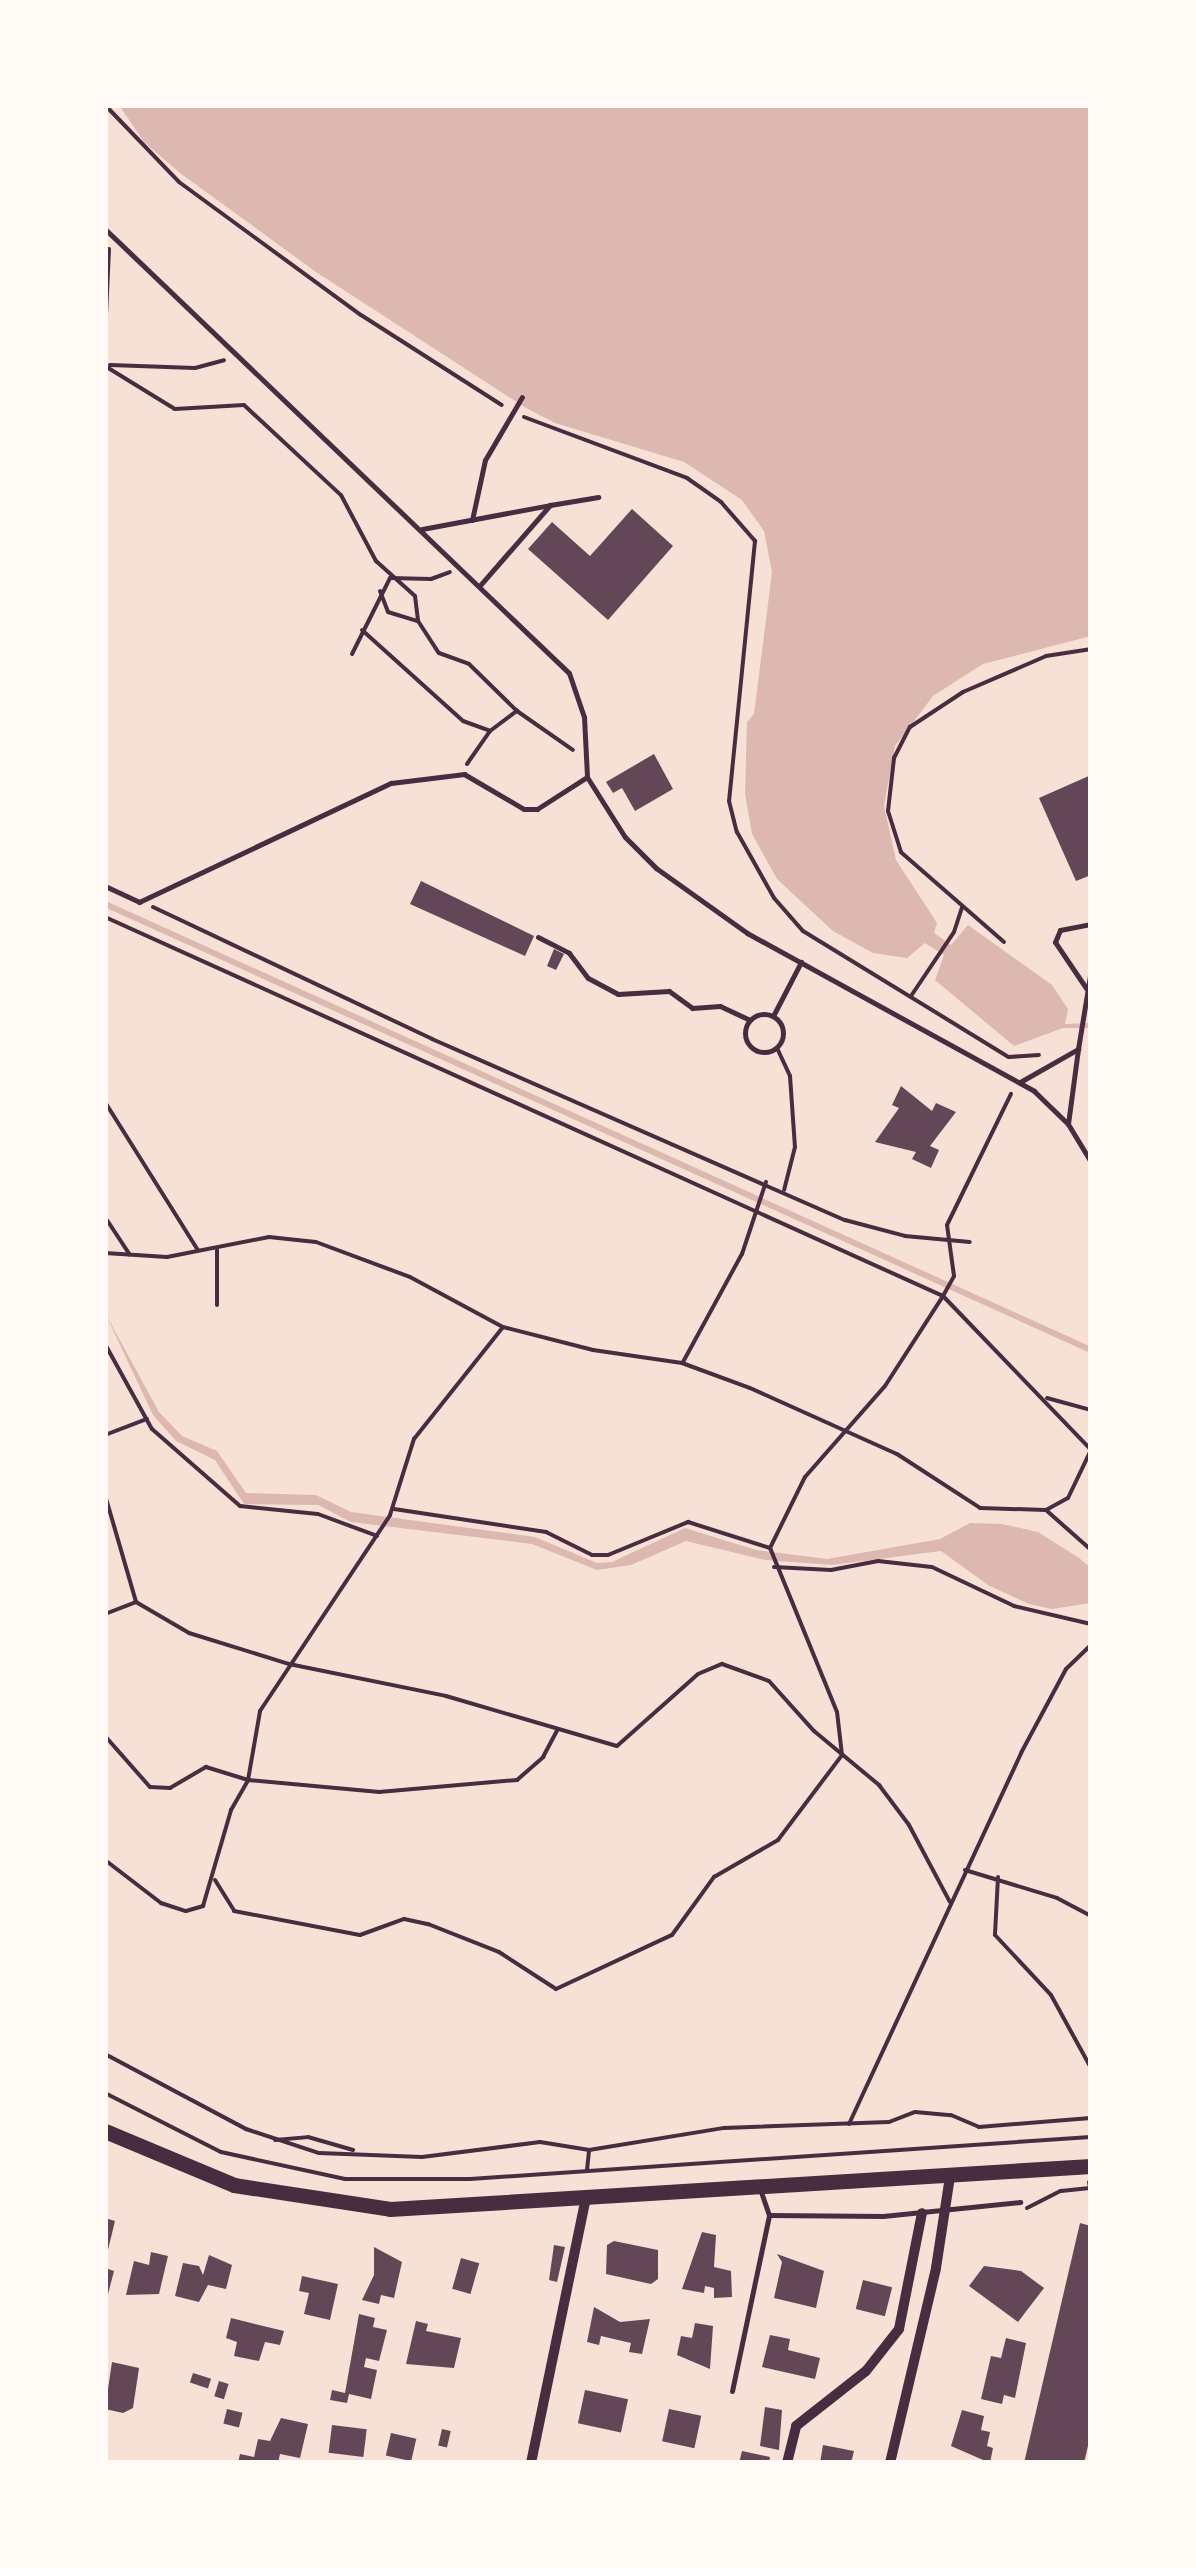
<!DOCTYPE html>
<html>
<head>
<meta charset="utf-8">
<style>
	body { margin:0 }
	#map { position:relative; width:1196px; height:2568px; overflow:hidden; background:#f7e1d7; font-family:"IBM Plex Sans",sans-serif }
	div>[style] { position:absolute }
	.water>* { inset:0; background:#dcb8b0 }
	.stream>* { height:6px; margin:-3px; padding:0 3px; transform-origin:3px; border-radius:3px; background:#dcb8b0 }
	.building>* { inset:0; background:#644757; transform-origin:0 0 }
	.path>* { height:4px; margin:-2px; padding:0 2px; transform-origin:2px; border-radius:2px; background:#4a2c40 }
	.service>* { height:5px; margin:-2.5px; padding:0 2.5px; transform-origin:2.5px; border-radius:2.5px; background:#4a2c40 }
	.service>.ring { margin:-2.5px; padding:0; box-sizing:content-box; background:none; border:5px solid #4a2c40; border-radius:50% }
	.minor>* { height:10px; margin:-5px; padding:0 5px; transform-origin:5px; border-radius:5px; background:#4a2c40 }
	.secondary>* { height:15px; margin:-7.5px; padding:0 7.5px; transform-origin:7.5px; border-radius:7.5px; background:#4a2c40 }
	span { translate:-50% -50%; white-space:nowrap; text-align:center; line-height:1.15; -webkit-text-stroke:9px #fffaf5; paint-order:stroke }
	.frame { position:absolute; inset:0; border:108px solid #fffaf5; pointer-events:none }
</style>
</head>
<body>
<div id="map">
	<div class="water">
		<div style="clip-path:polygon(119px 105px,1091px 105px,1091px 636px,983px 664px,933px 696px,895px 746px,884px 806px,896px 860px,937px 923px,934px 933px,951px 945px,968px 925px,1052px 985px,1068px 1009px,1065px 1024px,1091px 1023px,1091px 1028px,1063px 1028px,1014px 1046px,935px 980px,944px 955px,925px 943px,907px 958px,873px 953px,833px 931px,777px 879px,752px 834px,745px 794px,747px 722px,754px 714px,772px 572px,764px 531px,742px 500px,684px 462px,555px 423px,526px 408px,316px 272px,180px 173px,144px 142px)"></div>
		<div style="clip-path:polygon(105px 1313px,159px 1412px,182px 1436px,217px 1451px,246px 1493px,316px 1495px,351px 1512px,535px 1537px,597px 1563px,612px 1562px,685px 1528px,756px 1550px,827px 1559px,940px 1539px,970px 1523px,1002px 1524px,1038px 1532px,1079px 1558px,1091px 1568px,1091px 1603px,1052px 1609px,1029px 1604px,988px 1585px,941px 1551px,832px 1565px,765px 1560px,686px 1541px,631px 1565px,597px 1570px,532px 1544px,351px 1522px,318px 1505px,244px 1504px,215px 1460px,176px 1441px,153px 1415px)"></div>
	</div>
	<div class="stream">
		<div style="left:105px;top:904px;width:1082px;rotate:24.34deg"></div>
	</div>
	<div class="building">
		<div style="clip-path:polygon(632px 509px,673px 546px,608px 620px,528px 549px,552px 522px,590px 556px)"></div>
		<div style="clip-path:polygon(654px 754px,673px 789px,635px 811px,622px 788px,613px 793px,606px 782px)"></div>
		<div style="clip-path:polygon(1091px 775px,1091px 875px,1076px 881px,1039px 798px)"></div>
		<div style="clip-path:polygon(421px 881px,534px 936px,525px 956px,410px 904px)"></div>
		<div style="clip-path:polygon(554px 949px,564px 954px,556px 970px,547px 966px)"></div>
		<div style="clip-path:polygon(901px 1086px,932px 1111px,936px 1103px,956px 1112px,930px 1146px,939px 1150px,931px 1168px,912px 1159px,916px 1152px,875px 1142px,899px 1108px,892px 1105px)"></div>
		<div style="clip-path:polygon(105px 2218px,115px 2221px,106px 2258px,105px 2257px)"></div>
		<div style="clip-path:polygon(1080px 2223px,1091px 2226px,1091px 2433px,1084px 2463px,1024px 2463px)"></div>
		<div style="clip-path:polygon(702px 2232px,716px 2235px,714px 2267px,731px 2271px,732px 2297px,714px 2298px,714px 2288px,705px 2286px,704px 2293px,682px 2289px)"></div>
		<div style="clip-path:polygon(614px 2241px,658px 2250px,658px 2279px,651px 2284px,606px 2274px,607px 2245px)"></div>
		<div style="clip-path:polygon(554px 2245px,565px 2247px,557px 2282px,549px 2280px)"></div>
		<div style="clip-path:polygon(374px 2247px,402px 2262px,394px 2298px,381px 2295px,379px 2304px,362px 2300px,374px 2275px)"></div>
		<div style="clip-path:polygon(151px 2252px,168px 2256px,159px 2294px,126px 2295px,134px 2261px,149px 2265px)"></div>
		<div style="clip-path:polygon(777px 2254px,824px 2271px,816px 2308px,774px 2298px,782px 2262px)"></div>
		<div style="clip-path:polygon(209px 2255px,232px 2265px,226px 2289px,208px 2285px,199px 2302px,175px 2296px,183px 2263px,199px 2266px,203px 2275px)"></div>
		<div style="left:461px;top:2258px;width:19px;height:32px;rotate:16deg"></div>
		<div style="clip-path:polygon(984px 2266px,1021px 2271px,1044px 2288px,1018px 2322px,969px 2286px)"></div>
		<div style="clip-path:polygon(105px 2268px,114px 2271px,106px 2302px,105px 2302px)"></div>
		<div style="clip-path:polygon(302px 2276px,338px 2284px,330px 2320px,304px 2314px,309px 2293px,299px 2291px)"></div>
		<div style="left:863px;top:2280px;width:30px;height:30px;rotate:14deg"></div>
		<div style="clip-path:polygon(594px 2307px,620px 2322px,650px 2319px,642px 2354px,629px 2352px,631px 2343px,601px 2336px,599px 2345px,587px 2342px)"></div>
		<div style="clip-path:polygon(359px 2314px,375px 2318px,373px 2327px,387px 2330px,379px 2361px,366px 2358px,364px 2367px,377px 2370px,371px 2399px,349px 2394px,347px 2403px,330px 2400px,332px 2390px,345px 2393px)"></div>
		<div style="clip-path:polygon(231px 2318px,284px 2331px,280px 2345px,265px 2342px,259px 2361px,234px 2356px,237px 2342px,226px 2338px)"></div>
		<div style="clip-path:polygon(416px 2321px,428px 2324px,426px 2331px,461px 2338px,454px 2368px,406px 2364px)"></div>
		<div style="clip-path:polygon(695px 2323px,713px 2326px,710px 2369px,677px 2355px,681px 2336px,692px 2338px)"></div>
		<div style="clip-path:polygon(770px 2335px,790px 2339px,788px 2350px,820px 2358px,815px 2379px,762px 2367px)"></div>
		<div style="clip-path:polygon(1006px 2338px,1026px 2343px,1015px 2398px,1004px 2395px,1002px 2404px,981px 2399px,991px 2356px,1001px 2358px)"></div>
		<div style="clip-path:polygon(112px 2362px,139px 2368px,133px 2408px,123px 2413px,105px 2409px)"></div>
		<div style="left:193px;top:2373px;width:19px;height:10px;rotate:18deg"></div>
		<div style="left:219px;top:2381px;width:10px;height:16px;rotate:17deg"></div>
		<div style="left:585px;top:2390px;width:44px;height:34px;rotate:12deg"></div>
		<div style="clip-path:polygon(765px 2407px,782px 2410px,779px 2450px,760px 2446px)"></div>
		<div style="left:227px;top:2409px;width:16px;height:15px;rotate:14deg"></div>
		<div style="left:669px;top:2409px;width:33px;height:33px;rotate:12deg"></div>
		<div style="clip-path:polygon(962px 2410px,984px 2416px,981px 2430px,990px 2432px,987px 2446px,993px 2448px,990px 2463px,951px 2446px)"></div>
		<div style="clip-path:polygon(281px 2418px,308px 2424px,300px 2458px,280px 2454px,278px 2463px,238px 2463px,240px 2454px,254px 2457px,258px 2439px,270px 2441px)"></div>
		<div style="left:332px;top:2425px;width:35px;height:28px;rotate:7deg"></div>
		<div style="left:442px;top:2429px;width:9px;height:17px;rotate:13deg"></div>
		<div style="left:391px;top:2433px;width:26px;height:23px;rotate:13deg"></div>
		<div style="clip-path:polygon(823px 2445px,854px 2451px,851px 2463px,820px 2463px)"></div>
		<div style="clip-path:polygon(742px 2451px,770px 2457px,769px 2463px,739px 2463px)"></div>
	</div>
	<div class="path">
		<div style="left:105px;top:105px;width:107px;rotate:46.1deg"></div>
		<div style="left:179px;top:182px;width:225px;rotate:36.2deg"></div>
		<div style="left:361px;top:315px;width:167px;rotate:32.6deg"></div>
		<div style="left:105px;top:204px;width:15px;rotate:86deg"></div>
		<div style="left:105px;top:337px;width:88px;rotate:-87.4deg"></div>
		<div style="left:110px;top:365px;width:85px;rotate:2deg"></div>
		<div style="left:195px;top:368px;width:30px;rotate:-15deg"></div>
		<div style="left:105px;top:366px;width:82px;rotate:31.6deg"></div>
		<div style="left:175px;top:409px;width:69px;rotate:-3.3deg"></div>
		<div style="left:244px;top:405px;width:132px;rotate:42.9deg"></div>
		<div style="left:341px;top:495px;width:75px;rotate:62.1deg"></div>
		<div style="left:376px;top:561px;width:52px;rotate:41.9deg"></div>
		<div style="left:415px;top:596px;width:25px;rotate:83deg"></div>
		<div style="left:418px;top:621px;width:38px;rotate:57deg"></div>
		<div style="left:439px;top:653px;width:32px;rotate:20deg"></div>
		<div style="left:469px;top:664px;width:67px;rotate:44.4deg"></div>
		<div style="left:517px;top:711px;width:68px;rotate:34.9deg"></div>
		<div style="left:524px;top:417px;width:174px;rotate:20.5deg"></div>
		<div style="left:687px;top:478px;width:42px;rotate:35.2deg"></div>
		<div style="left:721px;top:502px;width:52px;rotate:48.9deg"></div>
		<div style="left:755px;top:541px;width:261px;rotate:95.7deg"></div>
		<div style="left:729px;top:801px;width:32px;rotate:76deg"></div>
		<div style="left:737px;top:832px;width:76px;rotate:60.7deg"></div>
		<div style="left:774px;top:898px;width:44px;rotate:48.7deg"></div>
		<div style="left:803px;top:931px;width:241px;rotate:31.5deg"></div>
		<div style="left:1009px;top:1057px;width:30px;rotate:-4deg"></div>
		<div style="left:380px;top:591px;width:22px;rotate:69deg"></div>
		<div style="left:388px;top:612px;width:31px;rotate:17deg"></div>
		<div style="left:362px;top:630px;width:136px;rotate:42deg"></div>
		<div style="left:463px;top:721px;width:29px;rotate:20deg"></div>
		<div style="left:490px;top:731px;width:34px;rotate:-37deg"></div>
		<div style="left:352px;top:654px;width:85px;rotate:-63.4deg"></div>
		<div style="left:390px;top:578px;width:41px;rotate:1.4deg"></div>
		<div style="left:431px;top:579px;width:20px;rotate:-20deg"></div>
		<div style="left:467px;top:764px;width:40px;rotate:-55.1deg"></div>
		<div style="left:153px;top:907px;width:309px;rotate:25.3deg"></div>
		<div style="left:432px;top:1039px;width:451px;rotate:23.7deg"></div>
		<div style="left:845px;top:1220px;width:62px;rotate:14.9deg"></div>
		<div style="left:905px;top:1236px;width:65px;rotate:5.3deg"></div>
		<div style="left:105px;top:917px;width:920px;rotate:24.34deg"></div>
		<div style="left:943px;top:1296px;width:214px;rotate:46.1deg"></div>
		<div style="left:1004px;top:942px;width:137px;rotate:-138.9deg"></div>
		<div style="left:901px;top:852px;width:43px;rotate:-107.6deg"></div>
		<div style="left:888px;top:811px;width:53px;rotate:-83.5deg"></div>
		<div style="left:894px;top:758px;width:35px;rotate:-63deg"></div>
		<div style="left:910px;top:727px;width:64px;rotate:-33.4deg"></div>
		<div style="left:963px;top:692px;width:90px;rotate:-23.4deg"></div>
		<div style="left:1046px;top:656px;width:46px;rotate:-8.8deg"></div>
		<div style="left:911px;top:996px;width:77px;rotate:-56.1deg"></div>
		<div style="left:954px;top:932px;width:26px;rotate:-72deg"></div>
		<div style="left:777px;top:1048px;width:31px;rotate:65deg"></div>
		<div style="left:790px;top:1076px;width:71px;rotate:86deg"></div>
		<div style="left:795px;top:1147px;width:44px;rotate:104.3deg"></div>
		<div style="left:105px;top:1102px;width:175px;rotate:57.9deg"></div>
		<div style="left:105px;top:1217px;width:45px;rotate:56.7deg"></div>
		<div style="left:217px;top:1250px;width:55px;rotate:90deg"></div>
		<div style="left:105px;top:1253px;width:62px;rotate:3.7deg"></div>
		<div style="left:167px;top:1257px;width:104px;rotate:-11.1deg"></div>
		<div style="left:269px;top:1237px;width:47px;rotate:6.1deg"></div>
		<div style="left:316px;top:1242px;width:100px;rotate:20.4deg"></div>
		<div style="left:410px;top:1277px;width:106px;rotate:28.3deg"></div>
		<div style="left:503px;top:1327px;width:93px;rotate:14.3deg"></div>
		<div style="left:593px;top:1350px;width:90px;rotate:8.3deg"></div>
		<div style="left:682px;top:1363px;width:72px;rotate:20.2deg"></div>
		<div style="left:750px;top:1388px;width:161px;rotate:24.2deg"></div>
		<div style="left:897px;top:1454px;width:99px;rotate:33deg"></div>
		<div style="left:980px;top:1508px;width:66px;rotate:1.7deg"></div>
		<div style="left:1046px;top:1510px;width:25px;rotate:-29deg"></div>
		<div style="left:1068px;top:1498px;width:53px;rotate:-64.4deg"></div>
		<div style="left:105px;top:1344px;width:97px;rotate:61.1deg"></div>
		<div style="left:152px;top:1429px;width:117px;rotate:41.2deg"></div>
		<div style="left:240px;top:1506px;width:78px;rotate:5.9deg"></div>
		<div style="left:318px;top:1514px;width:63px;rotate:20.4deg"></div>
		<div style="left:683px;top:1362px;width:123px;rotate:-61.4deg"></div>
		<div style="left:742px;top:1254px;width:76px;rotate:-71.6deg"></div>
		<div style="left:1047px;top:1398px;width:46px;rotate:15.3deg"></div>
		<div style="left:105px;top:1435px;width:45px;rotate:-20.9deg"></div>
		<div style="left:105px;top:1495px;width:111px;rotate:73.8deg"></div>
		<div style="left:136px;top:1602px;width:61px;rotate:30.3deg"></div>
		<div style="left:189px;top:1633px;width:105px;rotate:17.2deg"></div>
		<div style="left:289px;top:1664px;width:160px;rotate:11.5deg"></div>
		<div style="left:446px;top:1696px;width:178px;rotate:16.3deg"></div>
		<div style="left:617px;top:1746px;width:108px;rotate:-41.6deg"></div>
		<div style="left:698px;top:1674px;width:26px;rotate:-23deg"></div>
		<div style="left:722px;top:1664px;width:50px;rotate:19.9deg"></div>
		<div style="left:769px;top:1681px;width:67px;rotate:48deg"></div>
		<div style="left:814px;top:1731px;width:85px;rotate:39.7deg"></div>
		<div style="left:879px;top:1785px;width:50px;rotate:53.1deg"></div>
		<div style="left:909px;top:1825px;width:87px;rotate:62deg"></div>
		<div style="left:394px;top:1509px;width:154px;rotate:8.6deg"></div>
		<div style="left:546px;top:1532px;width:51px;rotate:26.6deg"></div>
		<div style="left:592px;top:1555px;width:16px"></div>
		<div style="left:608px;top:1555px;width:87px;rotate:-22.4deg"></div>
		<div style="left:688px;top:1522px;width:86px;rotate:17.6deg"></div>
		<div style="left:1046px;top:1510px;width:60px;rotate:41.6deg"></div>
		<div style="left:774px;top:1567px;width:57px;rotate:3deg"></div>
		<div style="left:831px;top:1570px;width:48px;rotate:-10.8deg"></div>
		<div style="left:878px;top:1561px;width:54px;rotate:6.3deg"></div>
		<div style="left:932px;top:1567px;width:91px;rotate:25.4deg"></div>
		<div style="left:1014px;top:1606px;width:79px;rotate:13.2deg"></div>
		<div style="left:105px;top:1614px;width:33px;rotate:-21deg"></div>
		<div style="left:105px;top:1736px;width:68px;rotate:48.6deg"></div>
		<div style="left:150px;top:1787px;width:20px;rotate:3deg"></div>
		<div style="left:170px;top:1788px;width:42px;rotate:-30.3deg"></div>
		<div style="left:206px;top:1767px;width:44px;rotate:17.2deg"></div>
		<div style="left:248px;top:1780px;width:132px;rotate:5.2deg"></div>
		<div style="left:379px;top:1792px;width:139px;rotate:-5deg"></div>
		<div style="left:517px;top:1780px;width:35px;rotate:-41deg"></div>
		<div style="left:543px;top:1757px;width:30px;rotate:-62deg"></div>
		<div style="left:105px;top:1860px;width:71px;rotate:37.5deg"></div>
		<div style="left:161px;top:1903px;width:26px;rotate:18deg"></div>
		<div style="left:186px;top:1911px;width:18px;rotate:-16deg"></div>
		<div style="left:203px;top:1906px;width:100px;rotate:-73.7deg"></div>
		<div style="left:231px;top:1810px;width:34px;rotate:-60deg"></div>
		<div style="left:248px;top:1780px;width:70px;rotate:-80.1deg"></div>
		<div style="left:260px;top:1711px;width:235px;rotate:-56.4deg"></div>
		<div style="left:390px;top:1515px;width:80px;rotate:-72.5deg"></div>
		<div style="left:414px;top:1439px;width:143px;rotate:-51.5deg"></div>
		<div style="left:965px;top:1870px;width:96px;rotate:16.9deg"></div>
		<div style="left:1057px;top:1898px;width:38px;rotate:28deg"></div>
		<div style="left:998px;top:1877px;width:58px;rotate:93deg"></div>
		<div style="left:995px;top:1935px;width:82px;rotate:47deg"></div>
		<div style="left:1051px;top:1995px;width:83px;rotate:61.3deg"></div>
		<div style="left:215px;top:1880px;width:36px;rotate:58deg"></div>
		<div style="left:234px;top:1911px;width:128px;rotate:10.8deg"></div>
		<div style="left:360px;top:1935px;width:47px;rotate:-20deg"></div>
		<div style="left:404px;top:1919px;width:25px;rotate:12deg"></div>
		<div style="left:428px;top:1924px;width:76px;rotate:21.5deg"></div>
		<div style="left:499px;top:1952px;width:68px;rotate:33deg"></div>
		<div style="left:556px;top:1989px;width:128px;rotate:-25deg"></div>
		<div style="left:672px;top:1935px;width:72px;rotate:-54.1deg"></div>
		<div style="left:714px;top:1877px;width:74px;rotate:-30deg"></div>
		<div style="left:778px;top:1840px;width:106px;rotate:-53deg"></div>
		<div style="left:842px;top:1755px;width:43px;rotate:-96.6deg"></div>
		<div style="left:837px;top:1712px;width:177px;rotate:-112.2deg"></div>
		<div style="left:770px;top:1548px;width:79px;rotate:-63.8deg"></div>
		<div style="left:805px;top:1477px;width:121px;rotate:-48.7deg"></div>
		<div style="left:885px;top:1386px;width:107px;rotate:-57.2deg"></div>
		<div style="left:943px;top:1296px;width:23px;rotate:-61deg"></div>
		<div style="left:954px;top:1276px;width:51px;rotate:-97.8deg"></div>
		<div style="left:947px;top:1225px;width:146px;rotate:-64deg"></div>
		<div style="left:105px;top:2054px;width:160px;rotate:28deg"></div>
		<div style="left:246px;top:2129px;width:77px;rotate:18.2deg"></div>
		<div style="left:319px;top:2153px;width:103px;rotate:2.2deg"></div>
		<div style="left:422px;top:2157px;width:119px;rotate:-7.2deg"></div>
		<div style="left:540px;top:2142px;width:50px;rotate:9.3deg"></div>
		<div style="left:589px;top:2150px;width:137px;rotate:-9.3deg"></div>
		<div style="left:724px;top:2128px;width:165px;rotate:-2.1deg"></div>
		<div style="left:889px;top:2122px;width:28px;rotate:-21deg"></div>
		<div style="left:915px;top:2112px;width:36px;rotate:5deg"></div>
		<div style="left:951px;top:2115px;width:30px;rotate:23deg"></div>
		<div style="left:979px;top:2127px;width:112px;rotate:-4.6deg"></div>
		<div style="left:105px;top:2093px;width:130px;rotate:27deg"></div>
		<div style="left:221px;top:2152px;width:127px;rotate:12.3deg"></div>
		<div style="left:345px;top:2179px;width:125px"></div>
		<div style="left:470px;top:2179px;width:622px;rotate:-3.87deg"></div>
		<div style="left:849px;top:2124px;width:409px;rotate:-65.1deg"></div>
		<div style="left:1021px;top:1753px;width:95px;rotate:-61.8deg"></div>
		<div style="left:1066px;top:1669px;width:35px;rotate:-44deg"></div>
		<div style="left:275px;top:2140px;width:33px;rotate:-5deg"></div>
		<div style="left:308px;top:2137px;width:47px;rotate:16.1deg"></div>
		<div style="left:587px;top:2170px;width:20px;rotate:-84deg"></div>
		<div style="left:1027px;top:2208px;width:38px;rotate:-27deg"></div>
		<div style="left:1061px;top:2191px;width:29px;rotate:-6deg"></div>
		<div style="left:1090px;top:2188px;width:6px;rotate:-99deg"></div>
	</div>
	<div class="service">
		<div style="left:105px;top:229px;width:642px;rotate:43.74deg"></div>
		<div style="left:569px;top:673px;width:46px;rotate:71.2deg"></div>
		<div style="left:584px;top:717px;width:60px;rotate:87.1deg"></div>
		<div style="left:587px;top:777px;width:71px;rotate:57.7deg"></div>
		<div style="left:625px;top:837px;width:44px;rotate:45deg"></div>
		<div style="left:656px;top:868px;width:112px;rotate:35.5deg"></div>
		<div style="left:747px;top:933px;width:328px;rotate:28.8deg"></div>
		<div style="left:1034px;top:1091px;width:47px;rotate:44.1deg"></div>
		<div style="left:1068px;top:1124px;width:44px;rotate:58.8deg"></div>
		<div style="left:550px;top:505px;width:49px;rotate:-9.5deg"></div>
		<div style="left:472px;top:520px;width:61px;rotate:-77.8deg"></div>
		<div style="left:485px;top:460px;width:73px;rotate:-59.6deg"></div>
		<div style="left:422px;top:529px;width:130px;rotate:-10.6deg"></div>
		<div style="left:550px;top:505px;width:105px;rotate:131.1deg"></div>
		<div style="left:105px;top:886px;width:38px;rotate:25deg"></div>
		<div style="left:139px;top:902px;width:279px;rotate:-25.3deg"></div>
		<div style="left:391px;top:783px;width:74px;rotate:-7deg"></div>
		<div style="left:464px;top:774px;width:69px;rotate:30.3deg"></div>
		<div style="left:524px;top:809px;width:13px"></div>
		<div style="left:537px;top:809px;width:59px;rotate:-32.6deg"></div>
		<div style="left:538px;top:937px;width:35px;rotate:27deg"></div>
		<div style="left:569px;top:953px;width:31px;rotate:53deg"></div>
		<div style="left:588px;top:978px;width:34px;rotate:28deg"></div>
		<div style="left:618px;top:994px;width:51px;rotate:-3.4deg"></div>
		<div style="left:669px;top:991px;width:29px;rotate:36deg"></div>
		<div style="left:692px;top:1008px;width:28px;rotate:-4deg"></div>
		<div style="left:720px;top:1006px;width:33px;rotate:25deg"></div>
		<div style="left:1086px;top:988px;width:55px;rotate:-124deg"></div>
		<div style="left:1055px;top:942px;width:13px;rotate:-67deg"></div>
		<div style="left:1060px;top:930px;width:32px;rotate:-11deg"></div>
		<div class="ring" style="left:745px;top:1014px;width:33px;height:33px"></div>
		<div style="left:773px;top:1016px;width:61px;rotate:-62.6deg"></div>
		<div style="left:1020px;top:1082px;width:67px;rotate:-29.6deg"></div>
		<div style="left:1078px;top:1049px;width:80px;rotate:-80.7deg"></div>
		<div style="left:1068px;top:1124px;width:76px;rotate:-82.4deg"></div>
		<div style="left:760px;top:2189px;width:28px;rotate:71deg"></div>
		<div style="left:769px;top:2215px;width:114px;rotate:0.5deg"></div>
		<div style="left:883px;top:2216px;width:138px;rotate:-5.8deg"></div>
		<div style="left:732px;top:2391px;width:180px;rotate:-78.1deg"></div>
	</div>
	<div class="minor">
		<div style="left:531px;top:2463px;width:271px;rotate:-78.3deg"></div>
		<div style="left:787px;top:2463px;width:38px;rotate:-76deg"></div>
		<div style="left:796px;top:2426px;width:89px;rotate:-38.2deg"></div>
		<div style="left:866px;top:2371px;width:53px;rotate:-51.8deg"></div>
		<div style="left:899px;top:2329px;width:118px;rotate:-78.8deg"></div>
		<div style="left:890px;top:2463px;width:200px;rotate:-76.7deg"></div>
		<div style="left:936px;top:2268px;width:93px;rotate:-81.3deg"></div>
	</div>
	<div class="secondary">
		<div style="left:105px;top:2131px;width:140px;rotate:22.7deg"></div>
		<div style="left:234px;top:2185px;width:158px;rotate:8.7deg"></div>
		<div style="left:390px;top:2209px;width:702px;rotate:-3.51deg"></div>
	</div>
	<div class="frame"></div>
</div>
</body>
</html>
